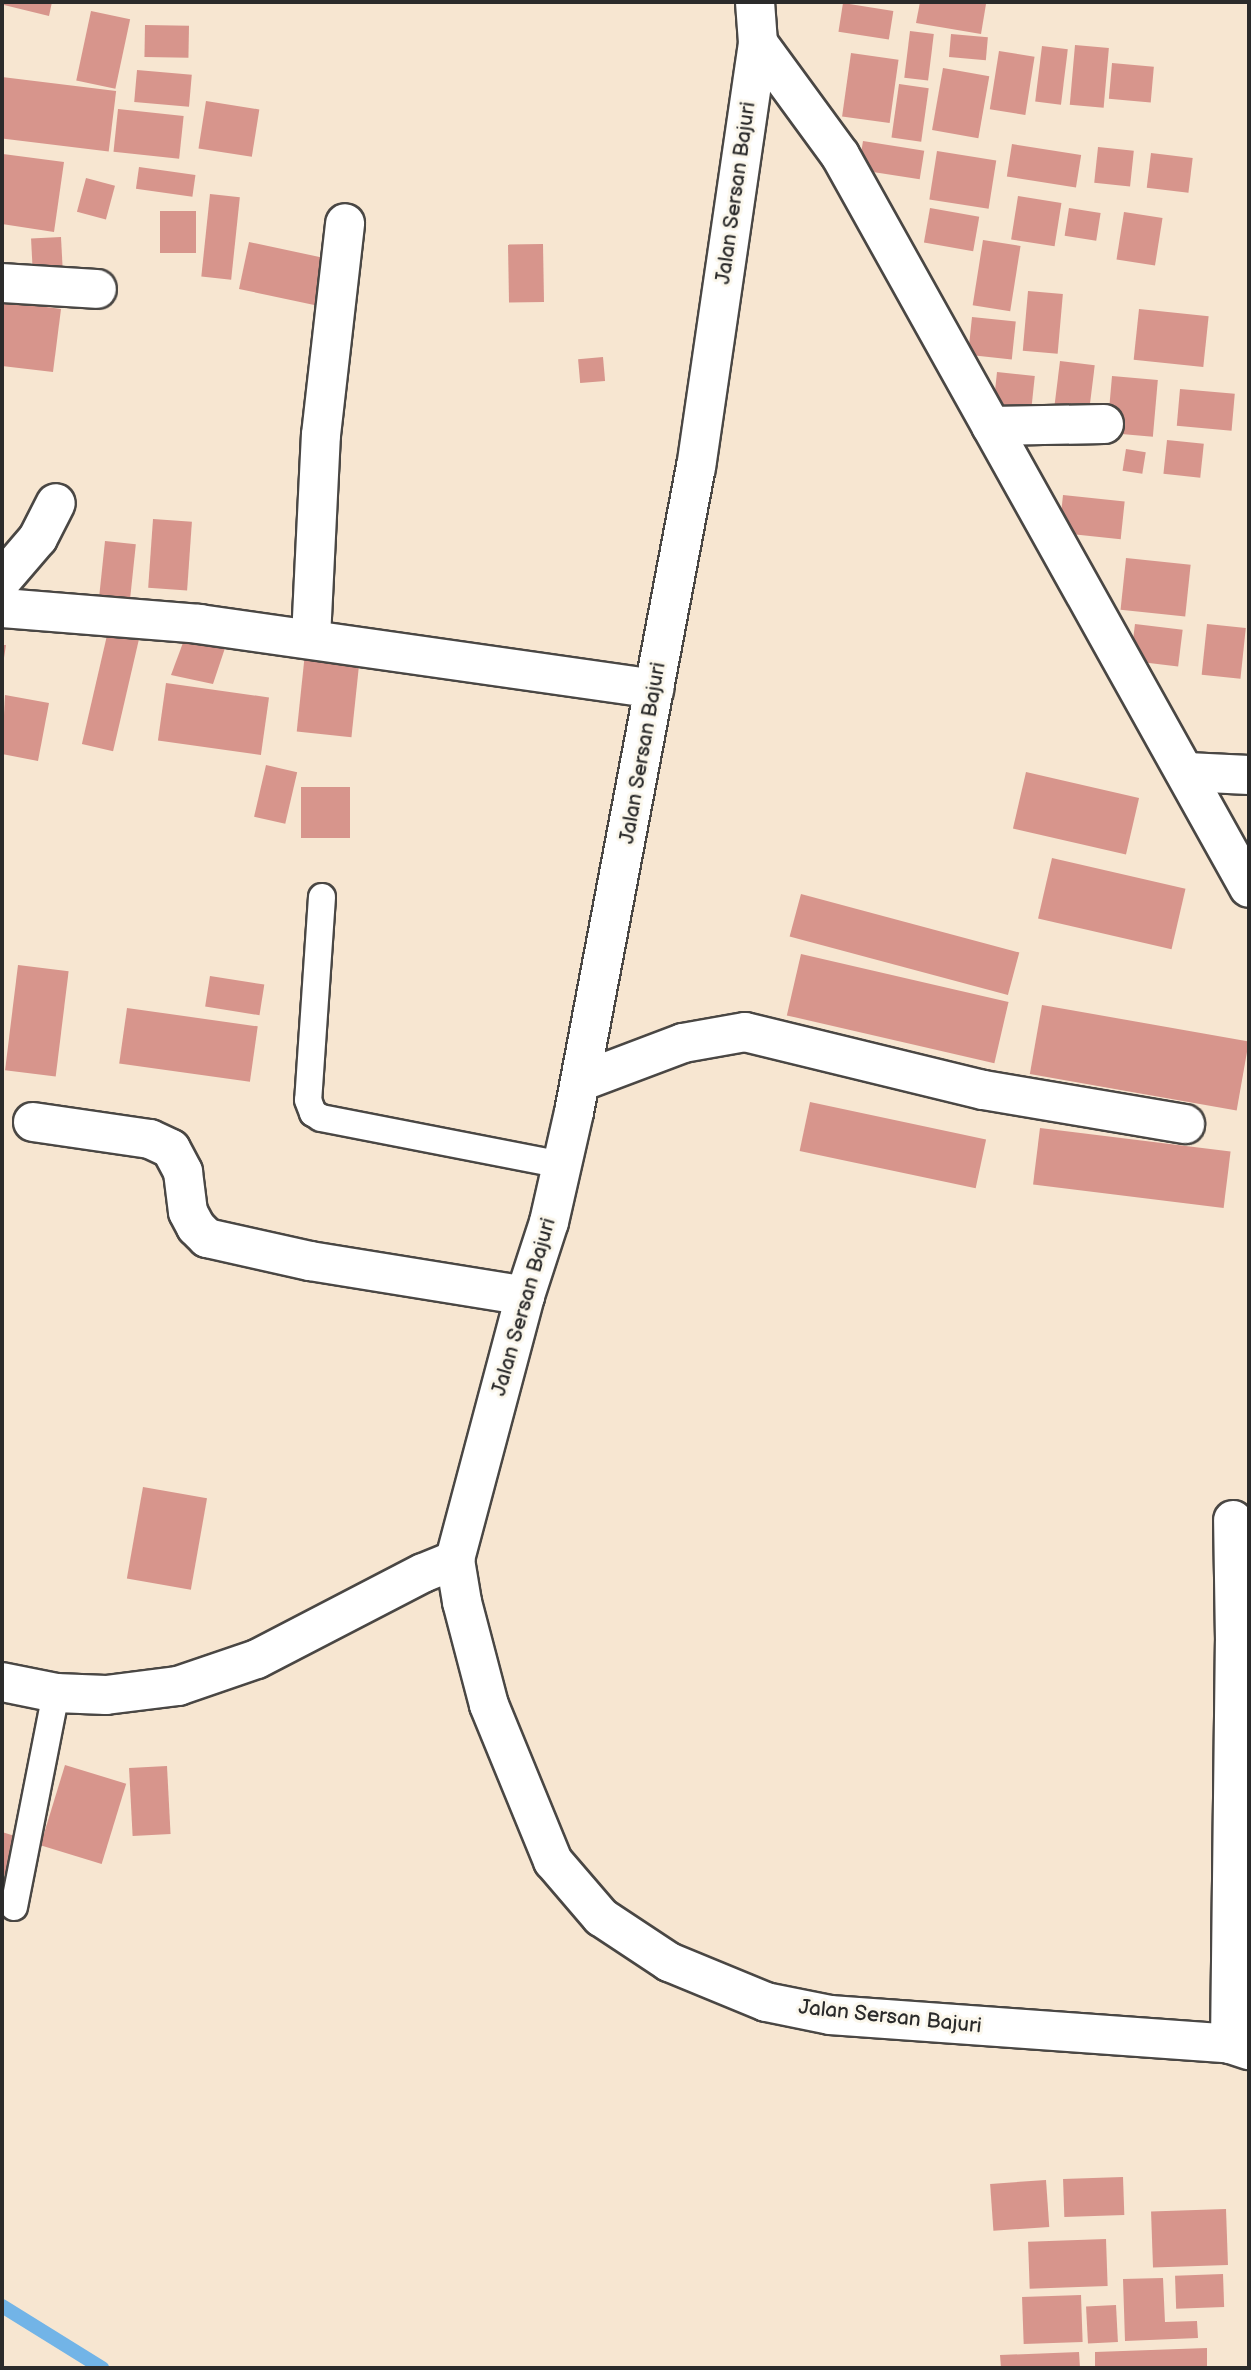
<!DOCTYPE html>
<html>
<head>
<meta charset="utf-8">
<style>
	body { margin:0 }
	#map { position:relative; width:1251px; height:2370px; overflow:hidden; background:#f7e6d1; font-family:"Balsamiq Sans",sans-serif }
	div>[style] { position:absolute }
	.stream>* { height:14px; margin:-7px; padding:0 7px; transform-origin:7px; border-radius:7px; background:#72b4e7 }
	.building>* { inset:0; background:#d7958c; transform-origin:0 0 }
	.roads { filter:drop-shadow(2px 0 #4a4744) drop-shadow(-2px 0 #4a4744) drop-shadow(0 2px #4a4744) drop-shadow(0 -2px #4a4744) }
	.lane>* { height:26px; margin:-13px; padding:0 13px; transform-origin:13px; border-radius:13px; background:#fff }
	.street>* { height:38px; margin:-19px; padding:0 19px; transform-origin:19px; border-radius:19px; background:#fff }
	.secondary>* { height:38px; margin:-19px; padding:0 19px; transform-origin:19px; border-radius:19px; background:#fff }
	span { translate:-50% -50%; white-space:nowrap; text-align:center; line-height:1.15; -webkit-text-stroke:6px #fbf7ec; paint-order:stroke }
	.street-label { font-size:21px; color:#2b2b2b }
	.frame { position:absolute; inset:0; border:4px solid #2b2b2b; pointer-events:none }
</style>
</head>
<body>
<div id="map">
	<div class="stream">
		<div style="left:2px;top:2306px;width:118px;rotate:31.8deg"></div>
	</div>
	<div class="building">
		<div style="clip-path:polygon(5px 2px,52px 2px,49px 16px,4px 5px)"></div>
		<div style="clip-path:polygon(920px 2px,986px 4px,981px 34px,916px 23px)"></div>
		<div style="left:843px;top:3px;width:51px;height:29px;rotate:9deg"></div>
		<div style="left:91px;top:11px;width:40px;height:71px;rotate:12deg"></div>
		<div style="left:145px;top:25px;width:44px;height:32px;rotate:1deg"></div>
		<div style="left:910px;top:31px;width:24px;height:47px;rotate:7deg"></div>
		<div style="left:951px;top:34px;width:37px;height:23px;rotate:5deg"></div>
		<div style="left:1075px;top:45px;width:34px;height:60px;rotate:5deg"></div>
		<div style="left:1042px;top:46px;width:26px;height:56px;rotate:7deg"></div>
		<div style="left:999px;top:51px;width:36px;height:59px;rotate:9deg"></div>
		<div style="left:851px;top:53px;width:48px;height:64px;rotate:8deg"></div>
		<div style="left:1112px;top:63px;width:42px;height:36px;rotate:5deg"></div>
		<div style="left:943px;top:68px;width:47px;height:63px;rotate:10deg"></div>
		<div style="left:137px;top:70px;width:55px;height:32px;rotate:5deg"></div>
		<div style="left:2px;top:77px;width:115px;height:61px;rotate:7deg"></div>
		<div style="left:899px;top:84px;width:30px;height:54px;rotate:8deg"></div>
		<div style="left:206px;top:101px;width:54px;height:48px;rotate:9deg"></div>
		<div style="left:118px;top:109px;width:66px;height:43px;rotate:6deg"></div>
		<div style="left:863px;top:141px;width:62px;height:29px;rotate:9deg"></div>
		<div style="left:1012px;top:144px;width:70px;height:33px;rotate:9deg"></div>
		<div style="left:1098px;top:147px;width:36px;height:36px;rotate:6deg"></div>
		<div style="left:937px;top:151px;width:60px;height:49px;rotate:9deg"></div>
		<div style="left:1151px;top:153px;width:42px;height:35px;rotate:7deg"></div>
		<div style="clip-path:polygon(3px 154px,64px 162px,54px 232px,2px 224px)"></div>
		<div style="left:139px;top:167px;width:57px;height:22px;rotate:8deg"></div>
		<div style="left:86px;top:178px;width:30px;height:35px;rotate:15deg"></div>
		<div style="left:210px;top:194px;width:30px;height:83px;rotate:6deg"></div>
		<div style="left:1018px;top:196px;width:44px;height:44px;rotate:9deg"></div>
		<div style="left:930px;top:208px;width:50px;height:35px;rotate:10deg"></div>
		<div style="left:1069px;top:208px;width:32px;height:28px;rotate:9deg"></div>
		<div style="left:160px;top:211px;width:36px;height:42px"></div>
		<div style="left:1124px;top:212px;width:39px;height:48px;rotate:9deg"></div>
		<div style="left:61px;top:237px;width:44px;height:30px;rotate:87deg"></div>
		<div style="left:983px;top:240px;width:38px;height:66px;rotate:9deg"></div>
		<div style="left:249px;top:242px;width:89px;height:48px;rotate:12deg"></div>
		<div style="left:543px;top:244px;width:58px;height:35px;rotate:89deg"></div>
		<div style="left:1028px;top:291px;width:35px;height:60px;rotate:5deg"></div>
		<div style="clip-path:polygon(2px 301px,61px 309px,53px 372px,2px 366px)"></div>
		<div style="left:1139px;top:309px;width:70px;height:51px;rotate:6deg"></div>
		<div style="left:972px;top:317px;width:44px;height:38px;rotate:6deg"></div>
		<div style="left:603px;top:357px;width:24px;height:25px;rotate:85deg"></div>
		<div style="left:1060px;top:361px;width:35px;height:58px;rotate:7deg"></div>
		<div style="left:997px;top:372px;width:38px;height:39px;rotate:6deg"></div>
		<div style="left:1112px;top:376px;width:46px;height:57px;rotate:5deg"></div>
		<div style="left:1180px;top:389px;width:55px;height:37px;rotate:5deg"></div>
		<div style="left:1167px;top:440px;width:37px;height:34px;rotate:6deg"></div>
		<div style="left:1126px;top:449px;width:20px;height:22px;rotate:9deg"></div>
		<div style="left:1063px;top:495px;width:62px;height:38px;rotate:6deg"></div>
		<div style="left:153px;top:519px;width:39px;height:69px;rotate:4deg"></div>
		<div style="left:105px;top:541px;width:31px;height:55px;rotate:6deg"></div>
		<div style="left:1126px;top:558px;width:65px;height:52px;rotate:6deg"></div>
		<div style="left:1135px;top:624px;width:48px;height:37px;rotate:7deg"></div>
		<div style="left:1207px;top:624px;width:39px;height:51px;rotate:6deg"></div>
		<div style="left:108px;top:631px;width:32px;height:116px;rotate:13deg"></div>
		<div style="clip-path:polygon(184px 640px,227px 642px,213px 684px,171px 675px)"></div>
		<div style="clip-path:polygon(2px 645px,6px 645px,3px 664px,2px 664px)"></div>
		<div style="left:305px;top:653px;width:55px;height:79px;rotate:6deg"></div>
		<div style="left:166px;top:683px;width:104px;height:58px;rotate:8deg"></div>
		<div style="clip-path:polygon(5px 695px,49px 703px,38px 761px,2px 754px)"></div>
		<div style="left:266px;top:765px;width:32px;height:53px;rotate:13deg"></div>
		<div style="left:1026px;top:772px;width:116px;height:58px;rotate:13deg"></div>
		<div style="left:301px;top:787px;width:49px;height:51px"></div>
		<div style="left:1052px;top:858px;width:137px;height:62px;rotate:13deg"></div>
		<div style="left:801px;top:894px;width:226px;height:44px;rotate:15deg"></div>
		<div style="left:801px;top:954px;width:213px;height:63px;rotate:13deg"></div>
		<div style="left:18px;top:965px;width:51px;height:106px;rotate:7deg"></div>
		<div style="left:210px;top:976px;width:55px;height:31px;rotate:9deg"></div>
		<div style="left:1042px;top:1005px;width:210px;height:70px;rotate:10deg"></div>
		<div style="left:127px;top:1008px;width:132px;height:56px;rotate:8deg"></div>
		<div style="left:810px;top:1102px;width:180px;height:50px;rotate:12deg"></div>
		<div style="left:1040px;top:1128px;width:192px;height:57px;rotate:7deg"></div>
		<div style="left:143px;top:1487px;width:65px;height:93px;rotate:10deg"></div>
		<div style="left:65px;top:1765px;width:64px;height:84px;rotate:17deg"></div>
		<div style="left:167px;top:1766px;width:68px;height:38px;rotate:87deg"></div>
		<div style="clip-path:polygon(2px 1832px,18px 1837px,2px 1882px)"></div>
		<div style="left:1123px;top:2177px;width:38px;height:60px;rotate:88deg"></div>
		<div style="left:1046px;top:2180px;width:47px;height:56px;rotate:86deg"></div>
		<div style="left:1226px;top:2209px;width:56px;height:75px;rotate:88deg"></div>
		<div style="left:1106px;top:2239px;width:47px;height:78px;rotate:88deg"></div>
		<div style="left:1223px;top:2274px;width:33px;height:48px;rotate:88deg"></div>
		<div style="clip-path:polygon(1163px 2278px,1165px 2322px,1197px 2321px,1198px 2338px,1125px 2341px,1123px 2279px)"></div>
		<div style="left:1081px;top:2295px;width:47px;height:59px;rotate:88deg"></div>
		<div style="left:1116px;top:2305px;width:37px;height:30px;rotate:87deg"></div>
		<div style="clip-path:polygon(1207px 2348px,1207px 2368px,1095px 2368px,1095px 2352px)"></div>
		<div style="clip-path:polygon(1079px 2352px,1080px 2368px,1001px 2368px,1000px 2355px)"></div>
	</div>
	<div class="roads">
		<div class="lane">
			<div style="left:322px;top:897px;width:203px;rotate:93.9deg"></div>
			<div style="left:308px;top:1100px;width:14px;rotate:69deg"></div>
			<div style="left:313px;top:1113px;width:9px;rotate:32deg"></div>
			<div style="left:321px;top:1118px;width:246px;rotate:11deg"></div>
			<div style="left:14px;top:1907px;width:218px;rotate:-78.9deg"></div>
		</div>
		<div class="street">
			<div style="left:758px;top:43px;width:139px;rotate:53.8deg"></div>
			<div style="left:840px;top:155px;width:839px;rotate:60.84deg"></div>
			<div style="left:2px;top:283px;width:95px;rotate:3.6deg"></div>
			<div style="left:991px;top:426px;width:113px;rotate:-1deg"></div>
			<div style="left:2px;top:580px;width:55px;rotate:-49.4deg"></div>
			<div style="left:38px;top:538px;width:39px;rotate:-63deg"></div>
			<div style="left:2px;top:608px;width:198px;rotate:4.6deg"></div>
			<div style="left:199px;top:624px;width:460px;rotate:8.1deg"></div>
			<div style="left:311px;top:638px;width:203px;rotate:-87.2deg"></div>
			<div style="left:321px;top:435px;width:213px;rotate:-83.5deg"></div>
			<div style="left:1187px;top:772px;width:62px;rotate:2.8deg"></div>
			<div style="left:580px;top:1082px;width:110px;rotate:-20.7deg"></div>
			<div style="left:683px;top:1043px;width:63px;rotate:-10.1deg"></div>
			<div style="left:745px;top:1032px;width:245px;rotate:13.7deg"></div>
			<div style="left:983px;top:1090px;width:205px;rotate:9.6deg"></div>
			<div style="left:33px;top:1122px;width:118px;rotate:8.3deg"></div>
			<div style="left:150px;top:1139px;width:23px;rotate:25deg"></div>
			<div style="left:171px;top:1149px;width:26px;rotate:62deg"></div>
			<div style="left:183px;top:1172px;width:40px;rotate:82.9deg"></div>
			<div style="left:188px;top:1212px;width:17px;rotate:62deg"></div>
			<div style="left:196px;top:1227px;width:16px;rotate:45deg"></div>
			<div style="left:207px;top:1238px;width:106px;rotate:12.6deg"></div>
			<div style="left:310px;top:1261px;width:218px;rotate:9.2deg"></div>
			<div style="left:1230px;top:2044px;width:403px;rotate:-89.3deg"></div>
			<div style="left:1235px;top:1641px;width:121px;rotate:-90.9deg"></div>
		</div>
		<div class="secondary">
			<div style="left:755px;top:2px;width:41px;rotate:85.8deg"></div>
			<div style="left:758px;top:43px;width:428px;rotate:98.3deg"></div>
			<div style="left:696px;top:466px;width:657px;rotate:100.69deg"></div>
			<div style="left:574px;top:1112px;width:113px;rotate:102.8deg"></div>
			<div style="left:549px;top:1222px;width:78px;rotate:108deg"></div>
			<div style="left:525px;top:1296px;width:273px;rotate:104.9deg"></div>
			<div style="left:455px;top:1560px;width:43px;rotate:80.5deg"></div>
			<div style="left:462px;top:1602px;width:106px;rotate:75.3deg"></div>
			<div style="left:489px;top:1705px;width:169px;rotate:67.7deg"></div>
			<div style="left:553px;top:1861px;width:74px;rotate:49.4deg"></div>
			<div style="left:601px;top:1917px;width:82px;rotate:33.5deg"></div>
			<div style="left:669px;top:1962px;width:105px;rotate:22.4deg"></div>
			<div style="left:766px;top:2002px;width:65px;rotate:11.5deg"></div>
			<div style="left:830px;top:2015px;width:401px;rotate:4.1deg"></div>
			<div style="left:1230px;top:2044px;width:20px;rotate:18deg"></div>
			<div style="left:2px;top:1682px;width:55px;rotate:11.5deg"></div>
			<div style="left:56px;top:1693px;width:50px;rotate:2.3deg"></div>
			<div style="left:106px;top:1695px;width:73px;rotate:-7.1deg"></div>
			<div style="left:178px;top:1686px;width:83px;rotate:-18.9deg"></div>
			<div style="left:257px;top:1659px;width:187px;rotate:-27.4deg"></div>
			<div style="left:423px;top:1573px;width:35px;rotate:-22deg"></div>
		</div>
	</div>
	<div class="street-label">
		<span style="left:736px;top:193px;rotate:-82deg">Jalan Sersan Bajuri</span>
		<span style="left:643px;top:753px;rotate:-80deg">Jalan Sersan Bajuri</span>
		<span style="left:524px;top:1307px;rotate:-74deg">Jalan Sersan Bajuri</span>
		<span style="left:890px;top:2017px;rotate:6deg">Jalan Sersan Bajuri</span>
	</div>
	<div class="frame"></div>
</div>
</body>
</html>
